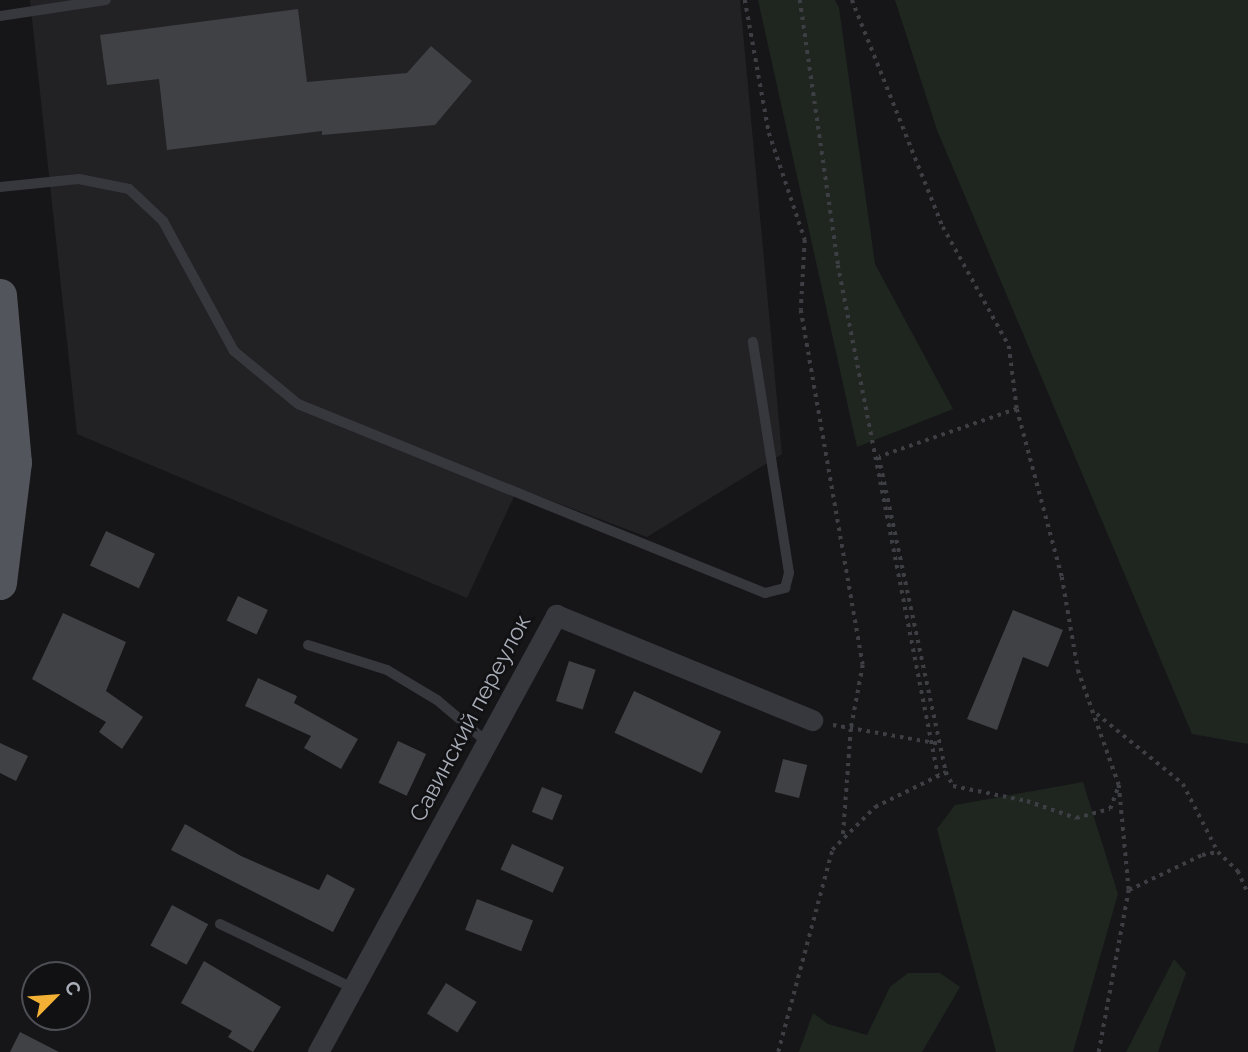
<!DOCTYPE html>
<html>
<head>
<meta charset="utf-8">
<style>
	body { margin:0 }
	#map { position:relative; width:1248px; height:1052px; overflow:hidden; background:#161618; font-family:Raleway,sans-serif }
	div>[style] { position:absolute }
	.built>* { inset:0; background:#222225 }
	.green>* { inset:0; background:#1e261f }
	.building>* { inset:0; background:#404145; transform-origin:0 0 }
	.path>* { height:3.5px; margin-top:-1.75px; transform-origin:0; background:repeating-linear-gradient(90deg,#3d3f44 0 3.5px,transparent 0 8.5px) }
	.service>* { height:10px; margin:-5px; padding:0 5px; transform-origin:5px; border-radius:5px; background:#37383d }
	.minor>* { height:21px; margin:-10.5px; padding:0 10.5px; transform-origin:10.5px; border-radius:10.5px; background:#37383d }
	.primary>* { height:33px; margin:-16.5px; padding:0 16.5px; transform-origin:16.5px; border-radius:16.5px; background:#53555c }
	span { translate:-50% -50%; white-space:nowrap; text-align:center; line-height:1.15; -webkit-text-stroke:5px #111113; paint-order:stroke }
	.street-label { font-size:23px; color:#a8adb8 }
	.north { position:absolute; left:21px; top:961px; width:70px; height:70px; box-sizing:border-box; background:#111113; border:2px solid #4d4f55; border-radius:50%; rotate:65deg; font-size:19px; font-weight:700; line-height:28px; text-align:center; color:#a8adb8 }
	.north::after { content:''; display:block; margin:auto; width:24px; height:32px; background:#f2b134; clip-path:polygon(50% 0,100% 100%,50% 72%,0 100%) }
</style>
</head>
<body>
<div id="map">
	<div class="built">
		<div style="clip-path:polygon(30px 0,740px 0,782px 454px,647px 537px,518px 488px,467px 598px,77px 434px)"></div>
	</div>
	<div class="green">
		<div style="clip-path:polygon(758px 0,835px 0,839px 8px,875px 264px,953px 409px,857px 447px)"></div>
		<div style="clip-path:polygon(895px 0,1248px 0,1248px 744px,1192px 734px,937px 130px)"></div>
		<div style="clip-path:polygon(1083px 782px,1118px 894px,1073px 1052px,996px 1052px,937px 829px,955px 805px)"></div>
		<div style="clip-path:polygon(1174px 959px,1186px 973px,1158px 1052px,1126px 1052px)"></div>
		<div style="clip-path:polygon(908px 973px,940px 973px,960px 987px,922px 1052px,799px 1052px,813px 1013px,828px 1024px,867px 1035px,890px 987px)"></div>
	</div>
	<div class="building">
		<div style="clip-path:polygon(298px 9px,307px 82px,407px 73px,431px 46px,472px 81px,435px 125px,322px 135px,322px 131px,167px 150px,159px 79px,107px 85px,100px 35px)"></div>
		<div style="left:106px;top:531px;width:54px;height:38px;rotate:25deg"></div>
		<div style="left:238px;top:596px;width:33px;height:27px;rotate:25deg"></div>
		<div style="clip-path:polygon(1013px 610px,1063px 630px,1048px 667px,1023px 657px,997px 730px,967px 719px)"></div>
		<div style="clip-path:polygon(63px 613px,126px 642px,106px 691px,143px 717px,122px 749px,99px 732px,106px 722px,32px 679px)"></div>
		<div style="left:569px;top:661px;width:28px;height:42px;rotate:18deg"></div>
		<div style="clip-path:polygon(258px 678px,297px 696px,294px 703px,358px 739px,341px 769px,304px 748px,311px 736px,245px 706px)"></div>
		<div style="left:634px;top:691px;width:96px;height:46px;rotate:25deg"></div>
		<div style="left:398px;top:741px;width:31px;height:46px;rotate:25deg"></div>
		<div style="clip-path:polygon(0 743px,28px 756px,16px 781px,0 773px)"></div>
		<div style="left:783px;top:759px;width:25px;height:34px;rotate:14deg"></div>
		<div style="left:542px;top:787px;width:22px;height:27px;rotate:22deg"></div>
		<div style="clip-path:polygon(185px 824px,241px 856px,319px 890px,327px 874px,355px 889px,333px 932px,171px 850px)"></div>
		<div style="left:512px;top:844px;width:57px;height:28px;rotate:24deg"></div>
		<div style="left:477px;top:899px;width:60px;height:33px;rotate:21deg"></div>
		<div style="left:172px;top:905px;width:41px;height:46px;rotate:28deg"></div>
		<div style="clip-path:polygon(204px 961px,281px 1007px,253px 1052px,228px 1037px,232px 1031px,181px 1003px)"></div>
		<div style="left:446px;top:983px;width:36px;height:36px;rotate:32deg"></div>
		<div style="clip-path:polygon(20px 1032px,59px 1052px,10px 1052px)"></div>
	</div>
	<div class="path">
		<div style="left:745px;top:0;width:135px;rotate:79.8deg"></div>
		<div style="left:769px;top:133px;width:113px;rotate:71.4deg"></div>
		<div style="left:805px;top:240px;width:70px;rotate:93.3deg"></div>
		<div style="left:801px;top:310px;width:360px;rotate:80.1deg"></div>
		<div style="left:863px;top:665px;width:65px;rotate:100.6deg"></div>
		<div style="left:851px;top:729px;width:110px;rotate:94.2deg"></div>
		<div style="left:800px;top:0;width:268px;rotate:81.8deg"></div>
		<div style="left:838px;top:265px;width:520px;rotate:78.91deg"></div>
		<div style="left:852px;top:0;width:245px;rotate:68.2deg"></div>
		<div style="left:943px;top:227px;width:136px;rotate:61deg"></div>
		<div style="left:1009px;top:346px;width:64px;rotate:82.8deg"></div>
		<div style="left:1017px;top:409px;width:174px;rotate:75deg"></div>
		<div style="left:1062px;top:577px;width:94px;rotate:80.2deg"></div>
		<div style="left:1078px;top:670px;width:122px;rotate:70.4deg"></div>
		<div style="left:1119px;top:785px;width:105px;rotate:84.6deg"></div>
		<div style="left:1129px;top:890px;width:165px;rotate:100.5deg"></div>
		<div style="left:1017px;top:409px;width:146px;rotate:160.8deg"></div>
		<div style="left:879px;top:457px;width:322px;rotate:78deg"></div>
		<div style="left:946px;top:772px;width:16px;rotate:63deg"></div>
		<div style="left:953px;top:786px;width:76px;rotate:11.5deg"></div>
		<div style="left:1027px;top:801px;width:52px;rotate:19.1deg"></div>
		<div style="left:1076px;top:818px;width:35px;rotate:-15deg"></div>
		<div style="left:1110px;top:809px;width:23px;rotate:-70deg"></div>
		<div style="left:1097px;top:714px;width:111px;rotate:39.1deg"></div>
		<div style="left:1183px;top:784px;width:76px;rotate:62.8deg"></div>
		<div style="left:833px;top:725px;width:110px;rotate:10deg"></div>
		<div style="left:1129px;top:890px;width:81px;rotate:-25.6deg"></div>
		<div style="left:1202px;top:855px;width:16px;rotate:-11deg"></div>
		<div style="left:1218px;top:852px;width:28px;rotate:44deg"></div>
		<div style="left:1238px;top:871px;width:24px;rotate:66deg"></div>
		<div style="left:778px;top:1052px;width:209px;rotate:-75deg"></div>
		<div style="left:832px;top:850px;width:61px;rotate:-45deg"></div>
		<div style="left:875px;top:807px;width:79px;rotate:-26.2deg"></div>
	</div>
	<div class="service">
		<div style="left:0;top:16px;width:107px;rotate:-8.6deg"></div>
		<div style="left:0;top:187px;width:79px;rotate:-5.8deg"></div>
		<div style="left:79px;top:179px;width:51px;rotate:11.3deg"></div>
		<div style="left:129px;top:189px;width:47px;rotate:43.3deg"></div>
		<div style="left:163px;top:221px;width:148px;rotate:61.4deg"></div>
		<div style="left:234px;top:351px;width:83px;rotate:39.6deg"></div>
		<div style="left:298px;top:404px;width:504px;rotate:22.03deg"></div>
		<div style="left:765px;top:593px;width:21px;rotate:-14deg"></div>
		<div style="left:785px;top:588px;width:16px;rotate:-75deg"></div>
		<div style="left:789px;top:573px;width:234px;rotate:-98.9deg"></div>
		<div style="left:308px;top:645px;width:83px;rotate:17.6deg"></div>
		<div style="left:387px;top:670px;width:58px;rotate:31deg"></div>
		<div style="left:437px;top:700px;width:67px;rotate:40.1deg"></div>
		<div style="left:220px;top:924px;width:148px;rotate:25.7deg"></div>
	</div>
	<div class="minor">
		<div style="left:318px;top:1052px;width:498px;rotate:-61.4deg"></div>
		<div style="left:556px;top:615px;width:277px;rotate:22.3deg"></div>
	</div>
	<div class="primary">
		<div style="left:0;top:295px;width:168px;rotate:84.9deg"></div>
		<div style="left:15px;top:462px;width:122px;rotate:97.1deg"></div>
	</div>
	<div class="street-label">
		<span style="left:470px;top:718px;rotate:-62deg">Савинский переулок</span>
	</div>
	<div class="north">С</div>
</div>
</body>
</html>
